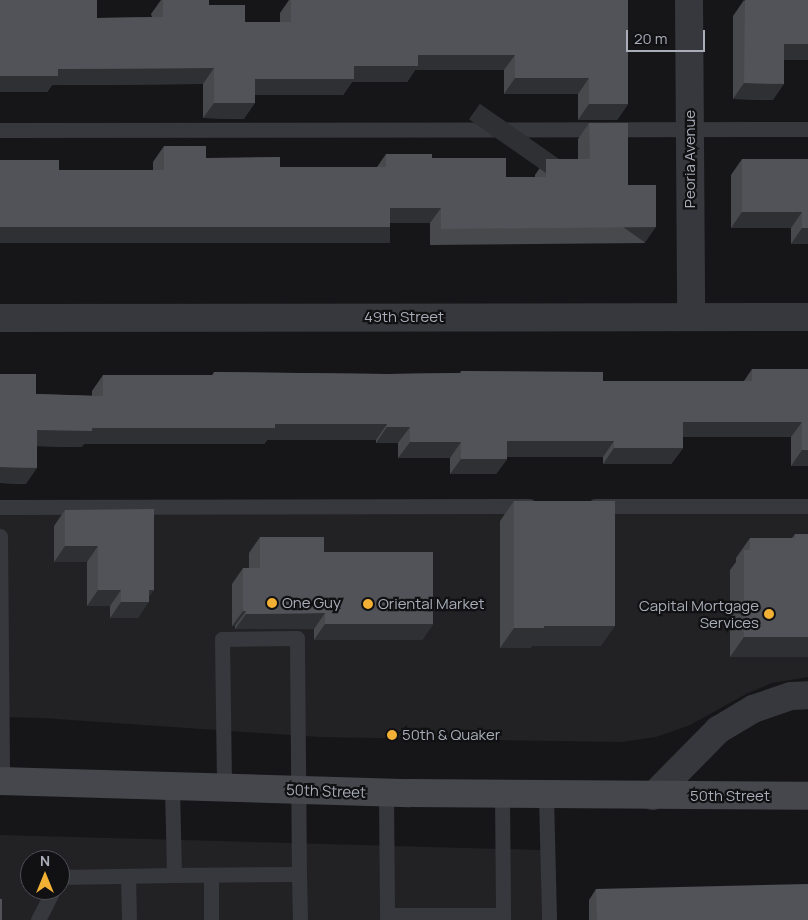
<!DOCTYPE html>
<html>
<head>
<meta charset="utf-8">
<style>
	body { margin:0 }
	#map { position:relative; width:808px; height:920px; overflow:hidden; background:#161618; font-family:Manrope,sans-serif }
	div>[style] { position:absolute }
	.built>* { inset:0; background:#222225 }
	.lane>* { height:15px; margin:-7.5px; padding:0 7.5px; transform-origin:7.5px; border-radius:7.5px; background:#37383d }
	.street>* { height:28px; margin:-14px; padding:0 14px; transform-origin:14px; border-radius:14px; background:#37383d }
	.secondary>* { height:28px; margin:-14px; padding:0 14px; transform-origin:14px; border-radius:14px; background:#45474d }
	.wall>* { inset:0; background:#47494d }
	.shaded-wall>* { inset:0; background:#2f3033; transform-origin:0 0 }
	.building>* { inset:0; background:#525359; transform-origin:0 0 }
	.dots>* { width:14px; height:14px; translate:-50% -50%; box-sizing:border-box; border:2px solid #111113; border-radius:50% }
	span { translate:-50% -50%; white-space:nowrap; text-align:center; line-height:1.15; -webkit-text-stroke:4.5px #111113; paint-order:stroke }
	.street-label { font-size:15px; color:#a8adb8 }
	.poi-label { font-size:15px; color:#a8adb8 }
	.left { translate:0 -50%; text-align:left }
	.right { translate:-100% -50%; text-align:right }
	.north { position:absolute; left:20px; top:850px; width:50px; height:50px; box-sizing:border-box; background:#111113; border:1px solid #4d4f55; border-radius:50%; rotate:0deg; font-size:14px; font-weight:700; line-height:20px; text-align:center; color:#a8adb8 }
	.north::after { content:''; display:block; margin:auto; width:18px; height:22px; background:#f2b134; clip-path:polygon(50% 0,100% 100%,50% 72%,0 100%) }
	.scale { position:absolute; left:626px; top:30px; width:79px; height:22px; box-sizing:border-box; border:2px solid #a8adb8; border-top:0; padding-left:6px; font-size:15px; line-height:18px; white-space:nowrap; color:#a8adb8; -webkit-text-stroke:4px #111113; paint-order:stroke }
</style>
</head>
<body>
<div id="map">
	<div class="built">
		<div style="clip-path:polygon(808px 512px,808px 677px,772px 683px,746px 694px,690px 725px,656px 737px,621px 742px,319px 737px,42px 718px,0 717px,0 514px)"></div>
		<div style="clip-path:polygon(evenodd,0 835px,541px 850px,542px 920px,0 920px,0 835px,30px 860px,60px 860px,60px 890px,30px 890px,30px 860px)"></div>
	</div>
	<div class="lane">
		<div style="left:0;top:130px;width:808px;rotate:-0.07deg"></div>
		<div style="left:595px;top:506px;width:213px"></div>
		<div style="left:0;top:507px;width:529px;rotate:-0.11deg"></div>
		<div style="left:0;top:536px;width:245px;rotate:89.5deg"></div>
		<div style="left:386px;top:793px;width:127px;rotate:89.5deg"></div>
		<div style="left:502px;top:794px;width:126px;rotate:89.5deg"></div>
		<div style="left:546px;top:795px;width:125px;rotate:88.6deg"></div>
		<div style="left:299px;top:874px;width:46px;rotate:88.8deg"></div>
		<div style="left:174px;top:875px;width:125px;rotate:-0.5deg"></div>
		<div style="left:299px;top:874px;width:236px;rotate:-90.5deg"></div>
		<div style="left:297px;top:638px;width:75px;rotate:179.2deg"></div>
		<div style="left:222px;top:639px;width:148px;rotate:89.2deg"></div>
		<div style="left:211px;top:875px;width:45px;rotate:90deg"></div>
		<div style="left:128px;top:876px;width:44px;rotate:88.7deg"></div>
		<div style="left:60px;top:877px;width:114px;rotate:-1deg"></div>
		<div style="left:174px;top:875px;width:89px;rotate:-91.3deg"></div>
		<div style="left:387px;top:915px;width:116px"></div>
		<div style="left:38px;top:920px;width:34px;rotate:-63deg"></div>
	</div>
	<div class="street">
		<div style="left:689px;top:0;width:317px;rotate:89.6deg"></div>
		<div style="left:0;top:318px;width:808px;rotate:-0.07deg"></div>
		<div style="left:653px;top:796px;width:93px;rotate:-45.4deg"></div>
		<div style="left:718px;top:730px;width:41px;rotate:-31deg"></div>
		<div style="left:753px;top:709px;width:40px;rotate:-18.9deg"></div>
		<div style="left:791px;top:696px;width:17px;rotate:-3deg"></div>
	</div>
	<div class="secondary">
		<div style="left:0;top:781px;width:410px;rotate:1.7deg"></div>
		<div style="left:410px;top:793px;width:398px;rotate:0.4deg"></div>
	</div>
	<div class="wall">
		<div style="clip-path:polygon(161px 0,209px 0,209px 5px,245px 22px,280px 22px,280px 13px,289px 0,628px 0,628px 104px,617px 120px,578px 120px,578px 94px,504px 94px,504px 70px,415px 70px,407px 82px,352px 82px,343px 95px,255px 95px,244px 119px,203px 118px,203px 84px,52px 85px,47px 92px,0 92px,97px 18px,152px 17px,151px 14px)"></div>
		<div style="clip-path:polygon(744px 0,808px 60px,784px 60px,773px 100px,733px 99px,733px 16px)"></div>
		<div style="clip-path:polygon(589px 123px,628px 185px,645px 243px,430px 245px,430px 223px,390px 223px,390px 227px,379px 243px,0 243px,59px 170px,153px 170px,153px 162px,164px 146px,206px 158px,280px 167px,377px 167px,386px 154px,432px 158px,506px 177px,535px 177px,535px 175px,546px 159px,578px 159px,578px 139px)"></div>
		<div style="clip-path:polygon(742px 159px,808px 159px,808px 244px,791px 244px,791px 228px,731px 228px,731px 175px)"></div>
		<div style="clip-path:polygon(752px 369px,808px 369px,808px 466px,791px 466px,791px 437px,683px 437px,683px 448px,671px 464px,603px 464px,603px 457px,507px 457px,507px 459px,496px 474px,450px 474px,450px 458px,398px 458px,398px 443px,376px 443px,376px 440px,267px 440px,264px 444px,84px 444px,81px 447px,37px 446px,26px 484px,0 483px,0 374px,36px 394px,92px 396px,92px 391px,103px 375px,212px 375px,214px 372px,387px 374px,460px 373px,461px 371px,603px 381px,744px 381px)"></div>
		<div style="clip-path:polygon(514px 501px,601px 646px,532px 646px,530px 648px,500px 648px,500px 521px)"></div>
		<div style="clip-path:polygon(65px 510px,154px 590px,149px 596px,138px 618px,110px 618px,110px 606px,87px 606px,87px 562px,54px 562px,54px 526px)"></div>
		<div style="clip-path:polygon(795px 534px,808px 657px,730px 657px,730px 570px,736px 562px,736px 558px,750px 538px,792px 538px)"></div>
		<div style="clip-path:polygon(260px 537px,324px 552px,433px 624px,422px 640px,314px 640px,314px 629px,235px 629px,235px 626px,232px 626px,232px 584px,243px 568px,249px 568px,249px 553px)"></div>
		<div style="clip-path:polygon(596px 889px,808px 920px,589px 920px,589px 900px)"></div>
	</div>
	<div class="shaded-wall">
		<div style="clip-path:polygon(784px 44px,808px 44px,808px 60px,773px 60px)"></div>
		<div style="clip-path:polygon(418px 55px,515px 55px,504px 70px,415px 70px,407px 82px,352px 82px,343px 95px,244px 95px,255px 79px,354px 66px)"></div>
		<div style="clip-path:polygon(214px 68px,203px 84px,52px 85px,47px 92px,0 92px,0 76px,58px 69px)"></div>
		<div style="clip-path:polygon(515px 78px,589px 78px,578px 94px,504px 94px)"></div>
		<div style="clip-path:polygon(744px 83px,784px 84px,773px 100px,733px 99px)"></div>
		<div style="clip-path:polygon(214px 103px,255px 103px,244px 119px,203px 118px)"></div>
		<div style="clip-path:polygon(589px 104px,628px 104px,617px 120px,578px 120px)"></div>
		<div style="clip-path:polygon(390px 208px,441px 208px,430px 223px,379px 223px)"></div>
		<div style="clip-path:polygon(742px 212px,802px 212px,791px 228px,731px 228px)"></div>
		<div style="left:0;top:227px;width:390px;height:16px"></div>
		<div style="left:656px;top:227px;width:19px;height:215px;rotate:125deg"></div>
		<div style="clip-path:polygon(802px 228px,808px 228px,808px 244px,791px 244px)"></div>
		<div style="clip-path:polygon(683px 422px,802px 422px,791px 437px,671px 437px)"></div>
		<div style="clip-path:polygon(275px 424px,387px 424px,376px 440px,267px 440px,264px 444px,84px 444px,81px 447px,26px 446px,37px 430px,92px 428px)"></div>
		<div style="clip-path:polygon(387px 427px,410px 427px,398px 443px,376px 443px)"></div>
		<div style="clip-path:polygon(507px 441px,614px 441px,603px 457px,496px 457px)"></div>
		<div style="clip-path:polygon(410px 442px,461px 442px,450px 458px,398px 458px)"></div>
		<div style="clip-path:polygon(614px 448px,683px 448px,671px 464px,603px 464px)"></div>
		<div style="clip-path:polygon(802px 450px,808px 450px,808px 466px,791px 466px)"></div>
		<div style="clip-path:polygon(461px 459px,507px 459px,496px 474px,450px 474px)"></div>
		<div style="clip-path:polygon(0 467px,37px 468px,26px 484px,0 483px)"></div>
		<div style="clip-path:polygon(65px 546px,98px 546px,87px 562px,54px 562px)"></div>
		<div style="clip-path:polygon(98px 590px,121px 590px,110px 606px,87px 606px)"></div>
		<div style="clip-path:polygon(149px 590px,154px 590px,145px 602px,149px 602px,138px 618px,110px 618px,121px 602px)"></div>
		<div style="clip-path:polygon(243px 611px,246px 611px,235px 626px,232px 626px)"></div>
		<div style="clip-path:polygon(325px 613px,314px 629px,235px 629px,246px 614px)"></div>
		<div style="clip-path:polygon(325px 624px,433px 624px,422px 640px,314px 640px)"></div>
		<div style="clip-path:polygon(544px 626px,615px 626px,601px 646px,532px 646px,530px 648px,500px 648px,514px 628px)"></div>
		<div style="clip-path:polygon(744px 637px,808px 637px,808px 657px,730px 657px)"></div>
	</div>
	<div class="building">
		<div style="clip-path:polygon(0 0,97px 0,97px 18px,163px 17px,163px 0,209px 0,209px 5px,245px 5px,245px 22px,291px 22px,291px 0,628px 0,628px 104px,589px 104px,589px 78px,515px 78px,515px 55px,418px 55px,418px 66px,354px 66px,354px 79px,255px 79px,255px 103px,214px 103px,214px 68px,58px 69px,58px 76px,0 76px)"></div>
		<div style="clip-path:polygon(745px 0,808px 0,808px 44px,784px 44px,784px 84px,744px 83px)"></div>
		<div style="clip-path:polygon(589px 123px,628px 123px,628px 185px,656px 185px,656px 227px,441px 229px,441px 208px,390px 208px,390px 227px,0 227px,0 160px,59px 160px,59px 170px,164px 170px,164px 146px,206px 146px,206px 158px,280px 157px,280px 167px,386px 167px,386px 154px,432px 154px,432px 158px,506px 158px,506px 177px,546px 177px,546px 159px,590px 159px)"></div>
		<div style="clip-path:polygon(742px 159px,808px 159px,808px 228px,802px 228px,802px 212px,742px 212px)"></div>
		<div style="clip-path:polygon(752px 369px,808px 369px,808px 450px,802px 450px,802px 422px,683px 422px,683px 448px,614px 448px,614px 441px,507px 441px,507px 459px,461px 459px,461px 442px,410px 442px,410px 427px,387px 427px,387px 424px,275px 424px,275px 428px,92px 428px,92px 431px,37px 430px,37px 468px,0 467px,0 374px,36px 374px,36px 394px,103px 396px,103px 375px,214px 375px,214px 372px,387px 374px,461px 373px,461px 371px,603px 372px,603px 381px,752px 381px)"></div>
		<div style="clip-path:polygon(514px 501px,615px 501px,615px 626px,544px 626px,544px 628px,514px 628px)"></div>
		<div style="clip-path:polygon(154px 509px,154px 590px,149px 590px,149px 602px,121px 602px,121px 590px,98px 590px,98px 546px,65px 546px,65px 510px)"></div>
		<div style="clip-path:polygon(795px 534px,808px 534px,808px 637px,744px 637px,744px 550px,750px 550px,750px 538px,795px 538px)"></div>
		<div style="clip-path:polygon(260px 537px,324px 537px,324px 552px,433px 552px,433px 624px,325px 624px,325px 613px,246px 614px,246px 611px,243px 611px,243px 568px,260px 568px)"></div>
		<div style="clip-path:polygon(808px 884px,808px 920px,597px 920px,596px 889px)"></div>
		<div style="left:0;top:899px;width:2px;height:21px"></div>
	</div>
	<div class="dots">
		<div style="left:272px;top:603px;background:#f2b134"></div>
		<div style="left:368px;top:604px;background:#f2b134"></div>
		<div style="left:769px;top:614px;background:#f2b134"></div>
		<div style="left:392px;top:735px;background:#f2b134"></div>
	</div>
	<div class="street-label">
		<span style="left:690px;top:159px;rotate:-90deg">Peoria Avenue</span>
		<span style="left:404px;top:317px">49th Street</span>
		<span style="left:326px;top:791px;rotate:2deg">50th Street</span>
		<span style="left:730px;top:796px">50th Street</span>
	</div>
	<div class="poi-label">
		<span class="left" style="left:282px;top:603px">One Guy</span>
		<span class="left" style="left:378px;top:604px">Oriental Market</span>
		<span class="right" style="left:759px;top:614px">Capital Mortgage<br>Services</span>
		<span class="left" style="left:402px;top:735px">50th &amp; Quaker</span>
	</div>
	<div class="north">N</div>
	<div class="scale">20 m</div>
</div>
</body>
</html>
